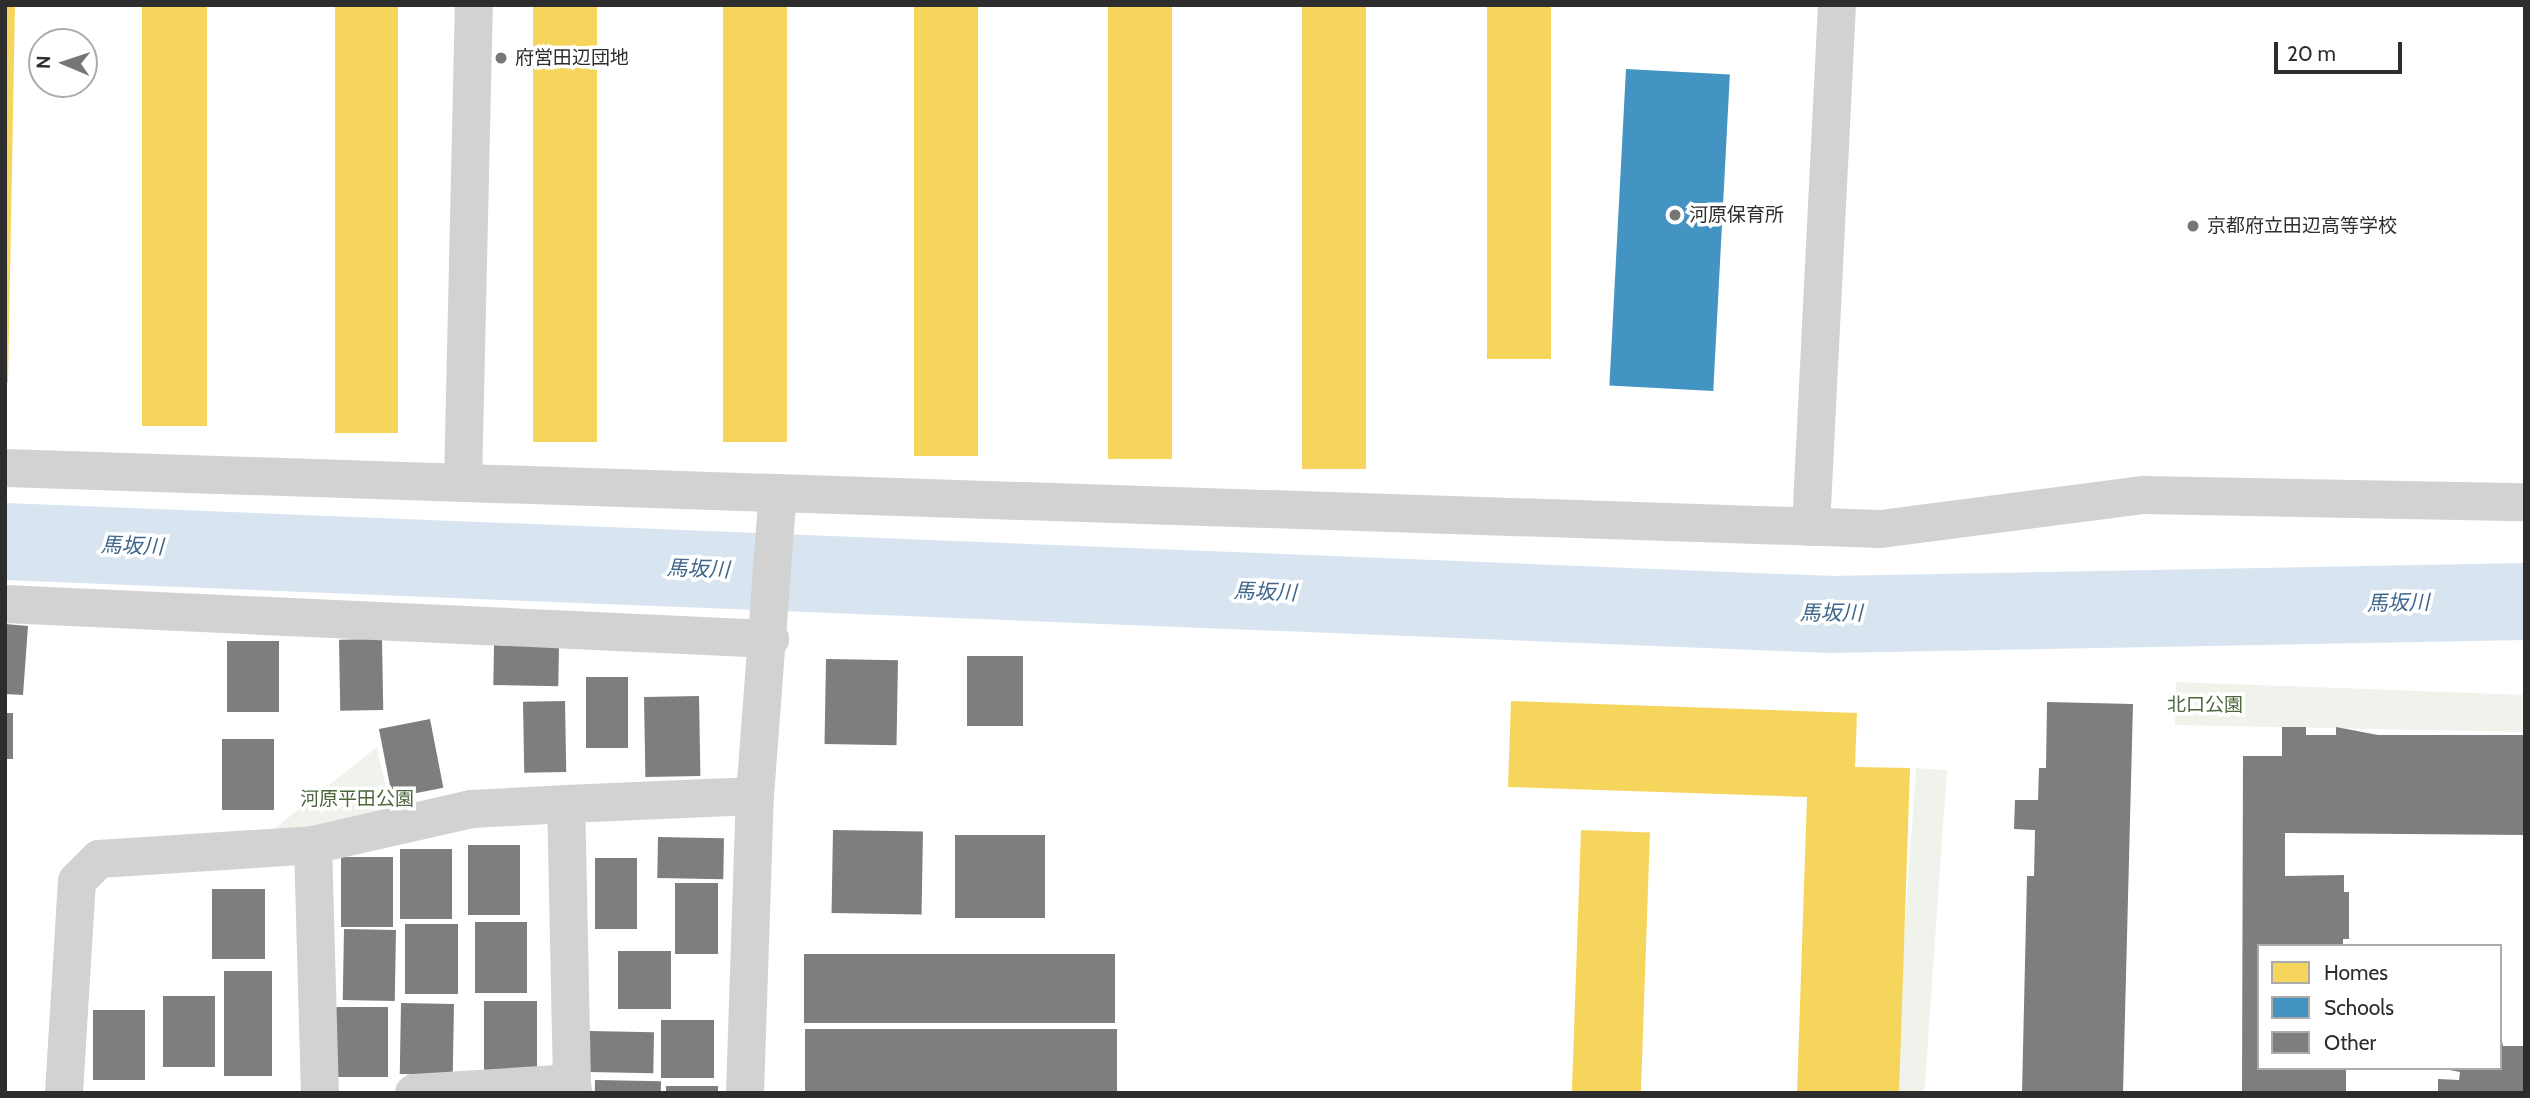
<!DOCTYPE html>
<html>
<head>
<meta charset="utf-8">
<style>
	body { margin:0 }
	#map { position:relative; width:2530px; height:1098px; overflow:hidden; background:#fff; font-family:Cabin,"Noto Sans JP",sans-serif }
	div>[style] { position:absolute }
	.green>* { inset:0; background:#eff3eb; transform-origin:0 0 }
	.homes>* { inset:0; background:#f6d55c; transform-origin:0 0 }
	.schools>* { inset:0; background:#4393c3; transform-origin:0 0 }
	.river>* { height:77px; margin:-38.5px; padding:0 38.5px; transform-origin:38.5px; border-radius:38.5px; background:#d8e5f0 }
	.building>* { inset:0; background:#7e7e7e; transform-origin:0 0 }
	.minor>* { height:38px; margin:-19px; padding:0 19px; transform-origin:19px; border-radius:19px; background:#d2d2d2 }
	.dots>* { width:19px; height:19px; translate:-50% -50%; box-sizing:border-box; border:4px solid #fff; border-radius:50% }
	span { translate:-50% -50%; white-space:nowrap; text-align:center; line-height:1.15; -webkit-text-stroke:7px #fff; paint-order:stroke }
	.poi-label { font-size:19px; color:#2d2d2d }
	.left { translate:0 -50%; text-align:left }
	.park-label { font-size:19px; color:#4d673d }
	.water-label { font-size:21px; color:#3f678c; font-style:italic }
	.frame { position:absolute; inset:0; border:7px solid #2d2d2d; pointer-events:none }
	.legend { position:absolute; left:2257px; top:944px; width:245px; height:126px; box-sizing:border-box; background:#fff; border:2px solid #ababab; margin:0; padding:9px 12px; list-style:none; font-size:21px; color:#2d2d2d }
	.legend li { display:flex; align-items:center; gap:14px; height:35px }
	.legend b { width:35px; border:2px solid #ababab }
	.north { position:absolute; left:28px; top:28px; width:70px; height:70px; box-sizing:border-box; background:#fff; border:2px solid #ababab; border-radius:50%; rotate:272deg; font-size:19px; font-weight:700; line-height:28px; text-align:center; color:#2d2d2d }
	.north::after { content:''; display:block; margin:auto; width:24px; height:32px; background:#767676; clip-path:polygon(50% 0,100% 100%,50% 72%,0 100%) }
	.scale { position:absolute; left:2274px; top:42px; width:128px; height:32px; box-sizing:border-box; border:4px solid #2d2d2d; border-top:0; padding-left:9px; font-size:21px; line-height:24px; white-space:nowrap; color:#2d2d2d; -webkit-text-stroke:5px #fff; paint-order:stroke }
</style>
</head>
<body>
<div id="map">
	<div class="green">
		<div style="clip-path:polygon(2176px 682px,2525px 695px,2525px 732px,2175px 725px)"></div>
		<div style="clip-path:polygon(377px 747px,393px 822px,254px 845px)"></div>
		<div style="left:1916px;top:768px;width:31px;height:325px;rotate:4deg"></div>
	</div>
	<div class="homes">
		<div style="clip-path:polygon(5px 5px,15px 5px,8px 383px,5px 383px)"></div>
		<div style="left:142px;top:5px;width:65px;height:421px"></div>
		<div style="left:335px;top:5px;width:63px;height:428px"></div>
		<div style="left:533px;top:5px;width:64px;height:437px"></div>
		<div style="left:723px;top:5px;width:64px;height:437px"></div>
		<div style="left:914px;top:5px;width:64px;height:451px"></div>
		<div style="left:1108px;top:5px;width:64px;height:454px"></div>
		<div style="left:1302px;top:5px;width:64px;height:464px"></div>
		<div style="left:1487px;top:5px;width:64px;height:354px"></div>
		<div style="clip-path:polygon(1511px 701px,1857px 713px,1855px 767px,1910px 768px,1899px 1093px,1797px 1093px,1807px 797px,1508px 787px)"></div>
		<div style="left:1581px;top:830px;width:69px;height:263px;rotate:2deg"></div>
	</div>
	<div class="schools">
		<div style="left:1626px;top:69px;width:104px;height:317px;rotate:3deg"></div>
	</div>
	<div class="river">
		<div style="left:5px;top:541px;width:1823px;rotate:2.29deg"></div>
		<div style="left:1827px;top:614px;width:698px;rotate:-1.07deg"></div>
	</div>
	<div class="building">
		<div style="clip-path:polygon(5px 624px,28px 626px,23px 695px,5px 694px)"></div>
		<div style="left:382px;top:639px;width:71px;height:43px;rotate:89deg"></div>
		<div style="left:227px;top:641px;width:52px;height:71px"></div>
		<div style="left:494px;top:645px;width:65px;height:40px;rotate:1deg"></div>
		<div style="left:967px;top:656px;width:56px;height:70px"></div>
		<div style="left:826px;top:659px;width:72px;height:85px;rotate:1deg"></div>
		<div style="left:586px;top:677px;width:42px;height:71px"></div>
		<div style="left:699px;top:696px;width:80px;height:55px;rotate:89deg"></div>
		<div style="left:565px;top:701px;width:71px;height:42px;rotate:89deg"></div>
		<div style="clip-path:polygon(2047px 702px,2133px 704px,2123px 1093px,2022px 1093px,2027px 876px,2034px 876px,2035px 830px,2014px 829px,2015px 800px,2038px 800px,2039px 768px,2046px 768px)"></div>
		<div style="left:5px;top:713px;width:8px;height:46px"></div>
		<div style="left:430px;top:719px;width:70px;height:52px;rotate:79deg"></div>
		<div style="clip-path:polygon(2282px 727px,2306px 727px,2306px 735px,2336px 735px,2336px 727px,2378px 735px,2525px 735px,2525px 835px,2285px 833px,2285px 876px,2344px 875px,2344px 892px,2349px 892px,2349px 939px,2343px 939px,2343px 946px,2259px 946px,2259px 1068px,2346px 1068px,2346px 1093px,2242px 1093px,2243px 756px,2282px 756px)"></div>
		<div style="left:222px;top:739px;width:52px;height:71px"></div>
		<div style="left:833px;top:830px;width:90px;height:83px;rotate:1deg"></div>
		<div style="left:955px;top:835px;width:90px;height:83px"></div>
		<div style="left:658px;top:837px;width:66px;height:41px;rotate:1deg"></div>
		<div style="left:468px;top:845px;width:52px;height:70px"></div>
		<div style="left:400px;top:849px;width:52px;height:70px"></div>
		<div style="left:341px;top:857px;width:52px;height:70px"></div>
		<div style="left:595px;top:858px;width:42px;height:71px"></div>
		<div style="left:718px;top:883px;width:71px;height:43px;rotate:90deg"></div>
		<div style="left:212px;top:889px;width:53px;height:70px"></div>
		<div style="left:475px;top:922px;width:52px;height:71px"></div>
		<div style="left:405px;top:924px;width:53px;height:70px"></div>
		<div style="left:344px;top:929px;width:52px;height:71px;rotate:1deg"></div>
		<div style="left:618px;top:951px;width:53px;height:58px"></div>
		<div style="left:1115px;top:954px;width:69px;height:311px;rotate:90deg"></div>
		<div style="left:224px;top:971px;width:48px;height:105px"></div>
		<div style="left:163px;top:996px;width:52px;height:71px"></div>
		<div style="left:484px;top:1001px;width:53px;height:70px"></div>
		<div style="left:401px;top:1003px;width:53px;height:71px;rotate:1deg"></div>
		<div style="left:336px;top:1007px;width:52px;height:70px"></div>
		<div style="left:93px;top:1010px;width:52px;height:70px"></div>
		<div style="left:661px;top:1020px;width:53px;height:58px"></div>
		<div style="left:1117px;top:1029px;width:64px;height:312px;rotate:90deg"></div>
		<div style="clip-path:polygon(2500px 1030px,2503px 1046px,2525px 1046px,2525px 1093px,2438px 1093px,2438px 1079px,2459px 1080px,2460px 1072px,2439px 1068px,2500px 1068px)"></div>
		<div style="left:589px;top:1031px;width:65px;height:41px;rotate:1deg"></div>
		<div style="left:595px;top:1080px;width:66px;height:13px;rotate:1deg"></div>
		<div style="left:666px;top:1086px;width:52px;height:7px"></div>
	</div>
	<div class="minor">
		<div style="left:5px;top:468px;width:1877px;rotate:1.86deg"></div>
		<div style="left:1881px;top:529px;width:265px;rotate:-7.4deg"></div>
		<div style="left:2144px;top:495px;width:381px;rotate:1.1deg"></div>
		<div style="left:463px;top:483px;width:478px;rotate:-88.7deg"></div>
		<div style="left:1811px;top:527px;width:523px;rotate:-87.15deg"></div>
		<div style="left:5px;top:604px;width:766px;rotate:2.62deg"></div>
		<div style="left:313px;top:845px;width:248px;rotate:88.4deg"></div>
		<div style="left:572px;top:1083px;width:279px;rotate:-91.2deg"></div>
		<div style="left:566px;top:804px;width:189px;rotate:-2.4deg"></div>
		<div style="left:64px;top:1093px;width:212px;rotate:-86.5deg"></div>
		<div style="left:77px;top:881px;width:31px;rotate:-45deg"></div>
		<div style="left:99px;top:859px;width:214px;rotate:-3.7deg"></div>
		<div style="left:313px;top:845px;width:163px;rotate:-12.8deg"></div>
		<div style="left:472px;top:809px;width:94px;rotate:-3deg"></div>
		<div style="left:414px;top:1093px;width:158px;rotate:-3.6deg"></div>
		<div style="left:572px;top:1083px;width:10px;rotate:84deg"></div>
		<div style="left:745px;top:1093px;width:297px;rotate:-88.1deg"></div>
		<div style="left:755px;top:796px;width:304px;rotate:-85.7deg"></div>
	</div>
	<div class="dots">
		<div style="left:501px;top:58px;background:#767676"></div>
		<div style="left:1675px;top:215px;background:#767676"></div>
		<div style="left:2193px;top:226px;background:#767676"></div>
	</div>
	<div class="poi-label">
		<span class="left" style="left:515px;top:58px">府営田辺団地</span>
		<span class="left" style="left:1689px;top:215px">河原保育所</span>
		<span class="left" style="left:2207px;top:226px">京都府立田辺高等学校</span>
	</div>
	<div class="park-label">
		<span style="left:2205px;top:705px">北口公園</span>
		<span style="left:357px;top:799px">河原平田公園</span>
	</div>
	<div class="water-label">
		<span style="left:132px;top:546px;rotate:2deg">馬坂川</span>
		<span style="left:698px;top:569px;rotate:2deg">馬坂川</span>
		<span style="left:1265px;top:592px;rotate:2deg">馬坂川</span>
		<span style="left:2398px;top:603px;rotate:-1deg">馬坂川</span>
		<span style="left:1831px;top:613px">馬坂川</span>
	</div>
	<div class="frame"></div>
	<ul class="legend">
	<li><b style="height:19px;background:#f6d55c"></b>Homes</li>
	<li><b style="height:19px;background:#4393c3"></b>Schools</li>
	<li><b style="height:19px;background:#7e7e7e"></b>Other</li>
	</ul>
	<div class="north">N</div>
	<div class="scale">20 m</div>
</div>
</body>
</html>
